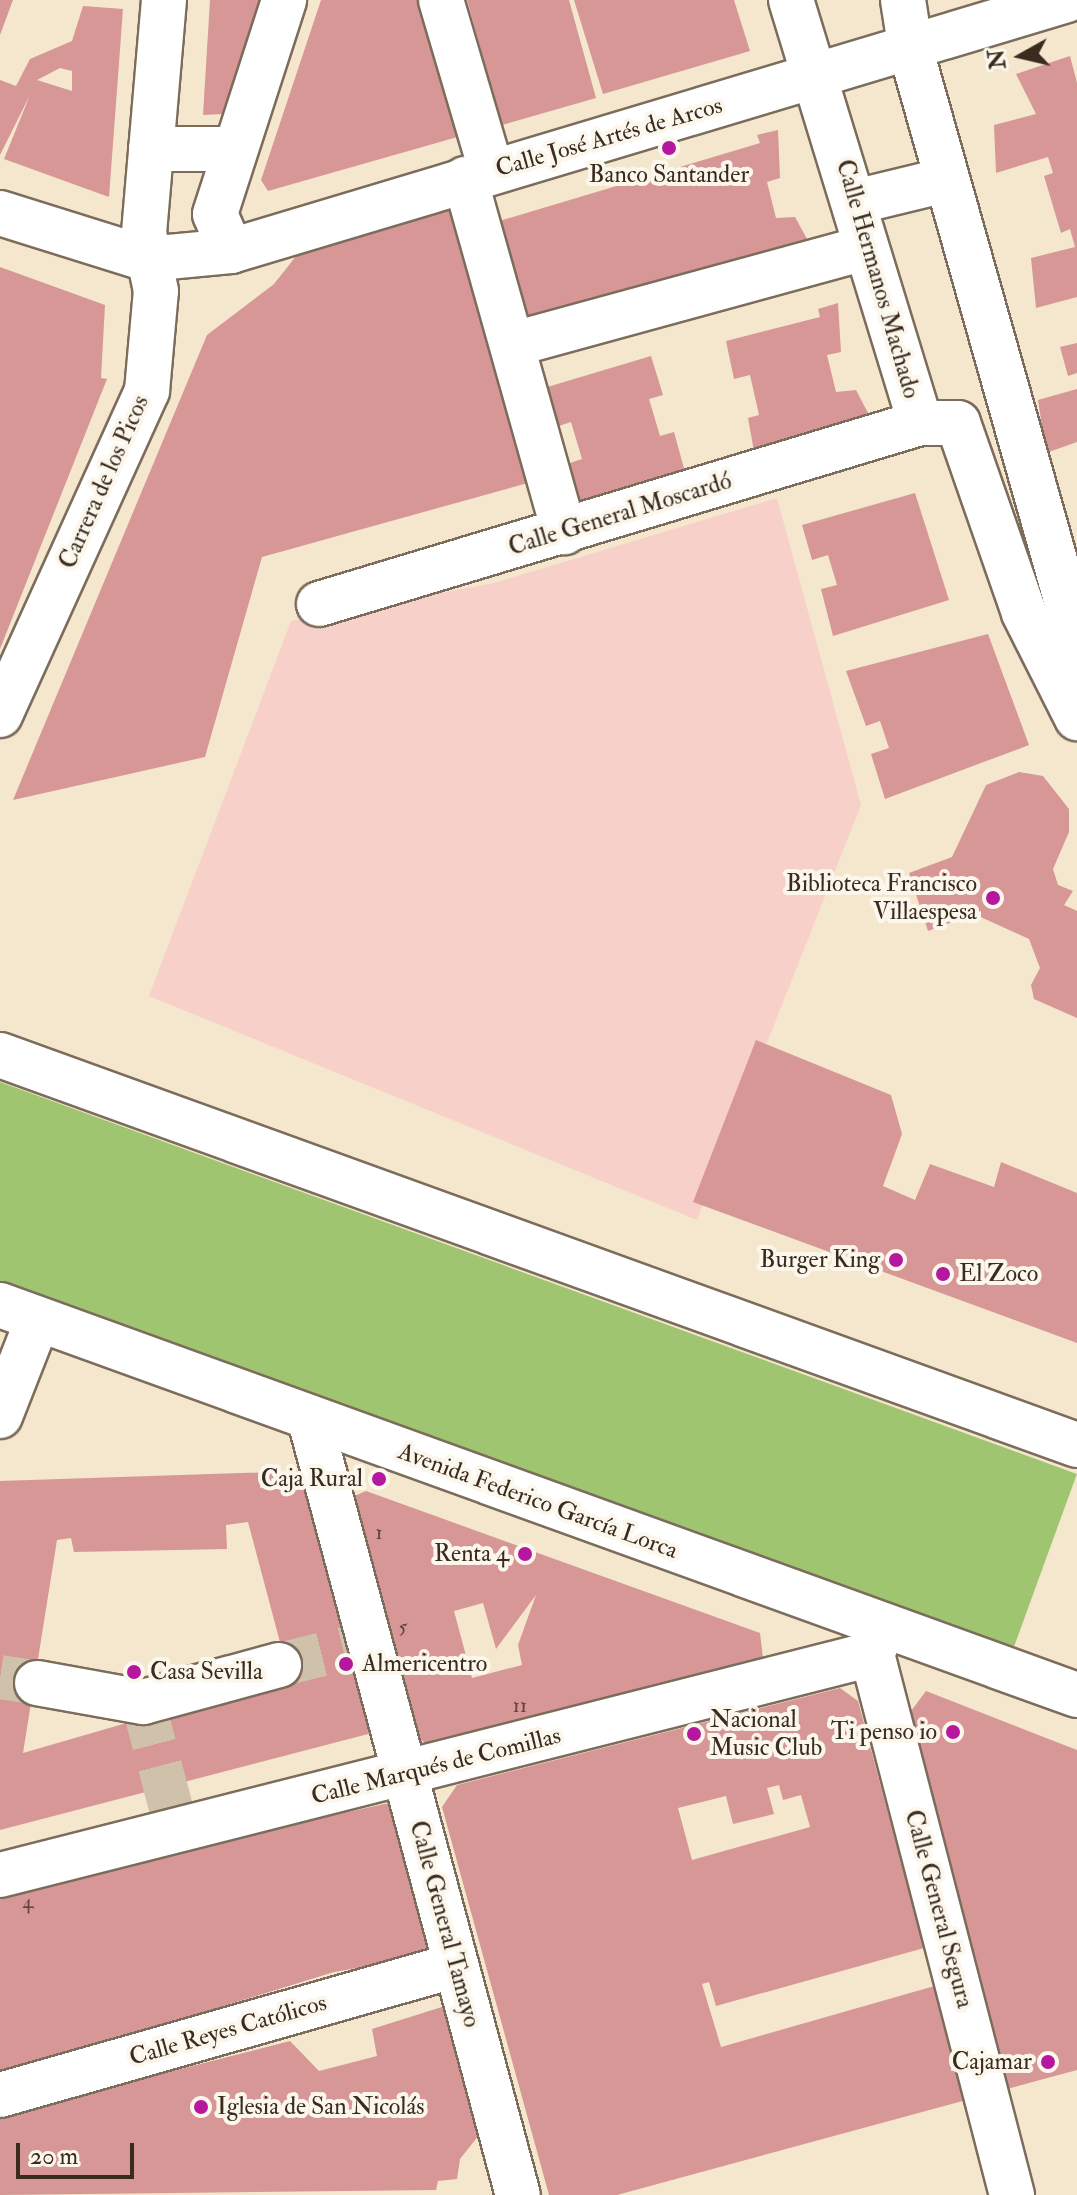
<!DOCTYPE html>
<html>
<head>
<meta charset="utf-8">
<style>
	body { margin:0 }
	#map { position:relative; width:1077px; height:2195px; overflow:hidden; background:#f4e7cd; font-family:"IM FELL Double Pica",serif }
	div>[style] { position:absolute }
	.built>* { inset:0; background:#f7d1c9 }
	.green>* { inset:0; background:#a0c570; transform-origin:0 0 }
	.building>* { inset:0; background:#d69796 }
	.minor-tunnel>* { height:44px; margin-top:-22px; transform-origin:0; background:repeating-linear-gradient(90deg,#cfc1aa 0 44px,transparent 0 66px) }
	.roads { filter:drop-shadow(2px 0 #7c6c5b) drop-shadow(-2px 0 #7c6c5b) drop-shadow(0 2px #7c6c5b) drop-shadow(0 -2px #7c6c5b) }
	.minor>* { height:44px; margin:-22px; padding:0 22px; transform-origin:22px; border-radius:22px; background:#fff }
	.major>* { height:44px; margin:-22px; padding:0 22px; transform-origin:22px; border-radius:22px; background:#fff }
	.dots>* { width:22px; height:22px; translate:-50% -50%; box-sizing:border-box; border:4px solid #fbf7ec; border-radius:50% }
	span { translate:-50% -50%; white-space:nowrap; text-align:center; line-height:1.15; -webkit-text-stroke:8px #fbf7ec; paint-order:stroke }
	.number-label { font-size:20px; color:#62453c }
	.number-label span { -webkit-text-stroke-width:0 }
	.street-label { font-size:24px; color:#3b2a1e }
	.poi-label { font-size:24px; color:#3b2a1e }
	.right { translate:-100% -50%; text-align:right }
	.left { translate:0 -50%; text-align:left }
	.north { position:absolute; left:981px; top:16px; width:80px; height:80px; -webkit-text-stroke:6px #fbf7ec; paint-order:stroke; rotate:262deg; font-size:22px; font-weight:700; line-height:32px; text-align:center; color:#3b2a1e }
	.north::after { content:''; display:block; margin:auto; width:28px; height:36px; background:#3b2a1e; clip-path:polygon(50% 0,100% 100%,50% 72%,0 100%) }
	.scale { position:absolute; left:16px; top:2143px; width:118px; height:36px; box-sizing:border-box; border:4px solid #3b2a1e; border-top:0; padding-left:10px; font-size:24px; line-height:28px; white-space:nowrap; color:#3b2a1e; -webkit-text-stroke:6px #fbf7ec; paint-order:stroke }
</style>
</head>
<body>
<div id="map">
	<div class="built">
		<div style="clip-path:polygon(777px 498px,861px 805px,697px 1220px,149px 996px,291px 621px,494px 583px)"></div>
	</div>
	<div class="green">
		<div style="left:0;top:1082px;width:1146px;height:195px;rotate:20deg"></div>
	</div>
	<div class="building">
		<div style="clip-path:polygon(0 0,13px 0,0 35px)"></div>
		<div style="clip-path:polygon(210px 0,262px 0,224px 114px,203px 115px)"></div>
		<div style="clip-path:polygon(321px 0,423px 0,461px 136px,268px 191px,261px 180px)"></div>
		<div style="clip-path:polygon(467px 0,569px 0,596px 98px,502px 125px)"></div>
		<div style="clip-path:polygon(574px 0,734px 0,750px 51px,603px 94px)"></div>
		<div style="clip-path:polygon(evenodd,83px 6px,123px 9px,109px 197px,4px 159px,30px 95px,0 155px,0 80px,16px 86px,30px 59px,72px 41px,83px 6px,60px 68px,72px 71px,72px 91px,37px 80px,60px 68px)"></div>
		<div style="clip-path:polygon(1070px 56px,1077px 83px,1077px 297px,1036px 308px,1031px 258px,1075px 247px,1070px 229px,1061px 233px,1044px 176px,1053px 173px,1048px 157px,996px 173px,994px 125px,1036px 114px,1016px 74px)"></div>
		<div style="clip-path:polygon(778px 130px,780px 178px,767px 182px,776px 218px,795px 217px,818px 259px,527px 330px,496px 222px,760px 143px,757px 135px)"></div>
		<div style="clip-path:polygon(452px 199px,535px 481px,262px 557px,205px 757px,13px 800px,207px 335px,274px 284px,308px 241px)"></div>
		<div style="clip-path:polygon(0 267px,105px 305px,101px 378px,107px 379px,0 649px)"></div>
		<div style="clip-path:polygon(838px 303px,841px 352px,827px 355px,836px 392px,856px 390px,878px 432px,755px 457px,748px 418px,759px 415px,750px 375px,734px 379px,726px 341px,820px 317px,818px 309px)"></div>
		<div style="clip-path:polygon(1077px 343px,1077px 373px,1068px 376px,1060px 347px)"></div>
		<div style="clip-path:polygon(651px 356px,663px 395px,649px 399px,660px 436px,674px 432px,685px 472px,578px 504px,567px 464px,582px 459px,571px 422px,556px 427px,544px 388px)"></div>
		<div style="clip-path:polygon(1077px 389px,1077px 442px,1046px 453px,1038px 400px)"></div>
		<div style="clip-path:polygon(915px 493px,949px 600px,833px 636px,821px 589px,837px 585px,828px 555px,812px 560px,802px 525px)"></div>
		<div style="clip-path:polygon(988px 634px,1029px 745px,885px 799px,871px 754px,889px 748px,880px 721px,866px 726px,846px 671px)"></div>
		<div style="clip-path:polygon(1019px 772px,1043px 776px,1069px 809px,1069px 832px,1053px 869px,1058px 885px,1073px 891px,1064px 905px,1077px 911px,1077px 1018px,1034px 999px,1031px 985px,1040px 968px,1029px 939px,974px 914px,928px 931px,909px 873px,952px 857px,986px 785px)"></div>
		<div style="clip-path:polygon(756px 1040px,891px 1095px,902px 1134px,883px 1186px,915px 1200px,930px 1164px,994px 1187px,1001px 1162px,1077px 1193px,1077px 1343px,693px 1202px)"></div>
		<div style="clip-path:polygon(evenodd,304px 1471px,372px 1733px,0 1830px,0 1481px,304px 1471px,248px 1522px,289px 1676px,23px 1753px,57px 1540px,71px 1538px,74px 1552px,227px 1549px,226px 1525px,248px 1522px)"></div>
		<div style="clip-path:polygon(evenodd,366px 1491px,760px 1633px,763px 1658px,431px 1746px,419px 1739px,352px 1497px,366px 1491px,536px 1595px,518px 1645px,522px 1665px,472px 1678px,454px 1611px,483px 1603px,496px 1649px,536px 1595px)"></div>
		<div style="clip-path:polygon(evenodd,840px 1688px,858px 1701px,924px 1948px,716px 2006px,709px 1982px,702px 1984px,721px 2047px,938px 1985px,970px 2099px,617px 2195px,549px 2195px,442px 1807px,457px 1785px,840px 1688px,779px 1785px,783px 1800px,801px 1795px,810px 1827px,692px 1860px,678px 1808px,726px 1796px,733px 1824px,774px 1814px,767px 1788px,779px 1785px)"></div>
		<div style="clip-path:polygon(926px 1691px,1077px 1750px,1077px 2070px,1007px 2089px,911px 1711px)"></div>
		<div style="clip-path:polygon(389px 1803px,431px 1955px,334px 1972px,0 2075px,0 1889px)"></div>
		<div style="clip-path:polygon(445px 2006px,479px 2135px,460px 2159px,457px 2179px,438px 2181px,436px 2190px,0 2195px,0 2115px,290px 2041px,319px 2071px,377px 2056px,372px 2029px)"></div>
	</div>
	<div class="minor-tunnel">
		<div style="left:279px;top:1665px;width:91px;rotate:-14deg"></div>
		<div style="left:0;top:1677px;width:37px;rotate:9deg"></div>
		<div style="left:143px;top:1702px;width:129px;rotate:75.2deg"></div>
	</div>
	<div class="roads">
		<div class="minor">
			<div style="left:441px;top:0;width:177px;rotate:73.6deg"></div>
			<div style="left:791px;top:0;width:442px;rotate:73deg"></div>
			<div style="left:920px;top:423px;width:38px"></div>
			<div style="left:958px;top:423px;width:201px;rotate:70.8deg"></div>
			<div style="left:1024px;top:613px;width:118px;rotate:63.2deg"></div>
			<div style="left:903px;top:0;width:52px;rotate:81.1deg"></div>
			<div style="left:911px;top:51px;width:574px;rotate:74.22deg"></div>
			<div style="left:1067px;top:603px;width:88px;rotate:86.1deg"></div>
			<div style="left:151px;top:149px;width:80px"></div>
			<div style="left:465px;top:179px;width:367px;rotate:74.3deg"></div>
			<div style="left:855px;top:202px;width:94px;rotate:-13.6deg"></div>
			<div style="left:0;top:213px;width:154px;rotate:17.4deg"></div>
			<div style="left:147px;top:259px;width:84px;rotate:-5.4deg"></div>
			<div style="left:231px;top:251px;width:873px;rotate:-16.71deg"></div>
			<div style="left:231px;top:251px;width:40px;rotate:-113.4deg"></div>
			<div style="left:215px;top:214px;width:225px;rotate:-72.1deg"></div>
			<div style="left:514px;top:344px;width:365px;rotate:-15.3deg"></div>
			<div style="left:319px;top:604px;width:628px;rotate:-16.76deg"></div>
			<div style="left:0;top:715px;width:356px;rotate:-65.6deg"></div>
			<div style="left:147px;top:391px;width:100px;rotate:-84.9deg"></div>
			<div style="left:156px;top:291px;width:59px;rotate:-101.7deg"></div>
			<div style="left:144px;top:233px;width:234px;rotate:-85.1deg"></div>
			<div style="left:0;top:1416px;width:104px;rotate:-68.6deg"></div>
			<div style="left:310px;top:1420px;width:802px;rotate:74.98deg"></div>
			<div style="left:884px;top:1626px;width:30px;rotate:113deg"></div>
			<div style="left:872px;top:1654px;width:559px;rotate:75.49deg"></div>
			<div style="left:37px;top:1683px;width:108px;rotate:10.2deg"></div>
			<div style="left:143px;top:1702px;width:141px;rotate:-15.2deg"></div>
			<div style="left:0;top:1875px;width:900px;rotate:-14.22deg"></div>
			<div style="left:0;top:2095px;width:474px;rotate:-15.9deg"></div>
		</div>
		<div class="major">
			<div style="left:0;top:1055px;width:1145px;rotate:19.91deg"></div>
			<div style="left:0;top:1305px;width:1145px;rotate:19.91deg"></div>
		</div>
	</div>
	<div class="dots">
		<div style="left:669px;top:148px;background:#b5179e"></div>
		<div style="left:993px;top:898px;background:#b5179e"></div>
		<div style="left:896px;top:1260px;background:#b5179e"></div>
		<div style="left:943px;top:1274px;background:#b5179e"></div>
		<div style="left:379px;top:1479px;background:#b5179e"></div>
		<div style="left:525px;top:1554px;background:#b5179e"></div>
		<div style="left:346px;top:1664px;background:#b5179e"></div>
		<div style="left:134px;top:1672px;background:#b5179e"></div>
		<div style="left:953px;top:1732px;background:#b5179e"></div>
		<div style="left:694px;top:1734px;background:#b5179e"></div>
		<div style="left:1048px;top:2062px;background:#b5179e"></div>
		<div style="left:201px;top:2107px;background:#b5179e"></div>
	</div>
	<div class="number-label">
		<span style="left:379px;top:1532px">1</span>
		<span style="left:403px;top:1626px">5</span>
		<span style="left:520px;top:1705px">11</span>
		<span style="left:28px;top:1901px">4</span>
	</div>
	<div class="street-label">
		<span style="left:609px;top:137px;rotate:-16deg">Calle José Artés de Arcos</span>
		<span style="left:878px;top:279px;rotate:74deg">Calle Hermanos Machado</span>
		<span style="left:104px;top:482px;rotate:-66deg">Carrera de los Picos</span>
		<span style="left:620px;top:514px;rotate:-17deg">Calle General Moscardó</span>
		<span style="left:538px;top:1501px;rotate:20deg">Avenida Federico García Lorca</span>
		<span style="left:436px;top:1766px;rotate:-14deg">Calle Marqués de Comillas</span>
		<span style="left:939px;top:1909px;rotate:75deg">Calle General Segura</span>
		<span style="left:445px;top:1924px;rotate:75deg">Calle General Tamayo</span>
		<span style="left:228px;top:2030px;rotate:-16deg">Calle Reyes Católicos</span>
	</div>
	<div class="poi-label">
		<span style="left:669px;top:175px">Banco Santander</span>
		<span class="right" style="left:977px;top:898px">Biblioteca Francisco<br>Villaespesa</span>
		<span class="right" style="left:880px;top:1260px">Burger King</span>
		<span class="left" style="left:959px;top:1274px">El Zoco</span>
		<span class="right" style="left:363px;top:1479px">Caja Rural</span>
		<span class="right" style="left:509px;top:1554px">Renta 4</span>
		<span class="left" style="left:362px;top:1664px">Almericentro</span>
		<span class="left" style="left:150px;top:1672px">Casa Sevilla</span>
		<span class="left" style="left:710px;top:1734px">Nacional<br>Music Club</span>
		<span class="right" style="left:937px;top:1732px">Ti penso io</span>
		<span class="right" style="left:1032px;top:2062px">Cajamar</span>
		<span class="left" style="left:217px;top:2107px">Iglesia de San Nicolás</span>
	</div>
	<div class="north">N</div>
	<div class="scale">20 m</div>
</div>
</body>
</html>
